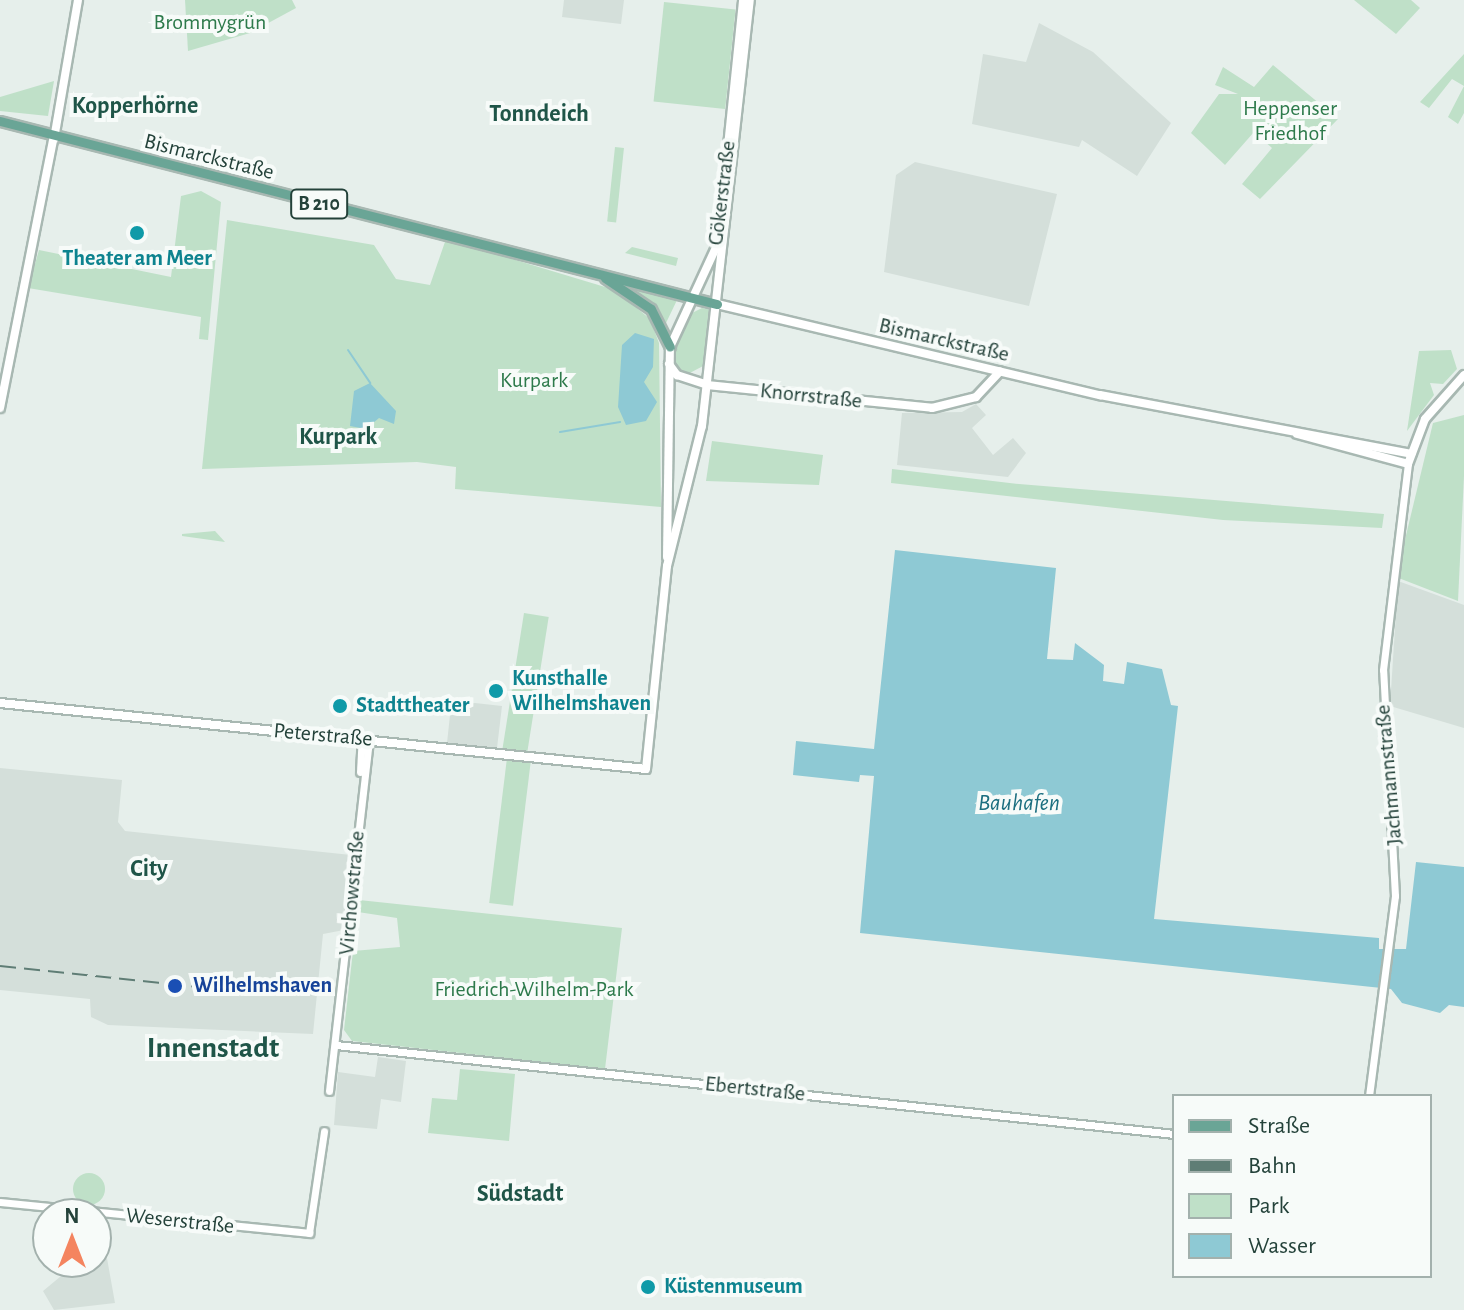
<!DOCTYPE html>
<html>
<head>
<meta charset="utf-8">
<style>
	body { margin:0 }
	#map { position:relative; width:1464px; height:1310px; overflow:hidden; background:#e6efeb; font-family:"Alegreya Sans",sans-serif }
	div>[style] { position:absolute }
	.built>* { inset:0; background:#d4dfda }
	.green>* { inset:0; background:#bfe0c8; transform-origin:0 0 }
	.round { border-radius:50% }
	.water>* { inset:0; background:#8ec9d4 }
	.stream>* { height:2px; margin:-1px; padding:0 1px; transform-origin:1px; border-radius:1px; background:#8ec9d4 }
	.roads { filter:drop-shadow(2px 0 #a8b8b2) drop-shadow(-2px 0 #a8b8b2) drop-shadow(0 2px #a8b8b2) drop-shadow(0 -2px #a8b8b2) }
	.tertiary>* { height:7px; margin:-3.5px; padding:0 3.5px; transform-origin:3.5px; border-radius:3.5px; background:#fff }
	.secondary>* { height:8px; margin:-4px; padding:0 4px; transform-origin:4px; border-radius:4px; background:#fff }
	.primary>* { height:9px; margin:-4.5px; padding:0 4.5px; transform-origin:4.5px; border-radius:4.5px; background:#6aa596 }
	.rail>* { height:2px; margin-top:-1px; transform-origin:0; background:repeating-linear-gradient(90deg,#5f7d75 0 16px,transparent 0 24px) }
	.dots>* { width:22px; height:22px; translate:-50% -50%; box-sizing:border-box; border:4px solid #f7fbf9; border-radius:50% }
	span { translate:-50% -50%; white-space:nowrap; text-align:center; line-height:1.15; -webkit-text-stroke:8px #f7fbf9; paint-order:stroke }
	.shield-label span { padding:2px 6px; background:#f7fbf9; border:2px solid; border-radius:6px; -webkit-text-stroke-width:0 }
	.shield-label { font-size:20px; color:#24423a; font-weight:700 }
	.park-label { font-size:22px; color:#2d7a4b }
	.street-label { font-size:22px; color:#24423a }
	.culture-label { font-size:22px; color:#0d838f; font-weight:700 }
	.left { translate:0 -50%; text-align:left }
	.transit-label { font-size:22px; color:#164399; font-weight:700 }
	.neighbourhood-label { font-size:24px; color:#1f5548; font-weight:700 }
	.water-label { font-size:24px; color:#1c6f80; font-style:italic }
	.district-label { font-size:30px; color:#1f5548; font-weight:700 }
	.legend { position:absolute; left:1172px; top:1094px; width:260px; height:184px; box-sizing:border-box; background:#f7fbf9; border:2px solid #a3b1ad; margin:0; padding:10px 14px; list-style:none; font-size:24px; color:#24423a }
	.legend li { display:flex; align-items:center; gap:16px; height:40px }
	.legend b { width:40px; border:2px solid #a3b1ad }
	.north { position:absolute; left:32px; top:1198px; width:80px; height:80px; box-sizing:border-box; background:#f7fbf9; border:2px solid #a3b1ad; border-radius:50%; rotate:0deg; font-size:22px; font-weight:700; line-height:32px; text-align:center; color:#24423a }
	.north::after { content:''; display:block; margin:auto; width:28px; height:36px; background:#f4845f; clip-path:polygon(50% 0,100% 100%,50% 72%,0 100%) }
</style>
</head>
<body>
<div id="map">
	<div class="built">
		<div style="clip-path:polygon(564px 0,624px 0,621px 24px,562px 17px)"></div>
		<div style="clip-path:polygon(1039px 23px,1093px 52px,1171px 123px,1137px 176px,1082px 140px,1079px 147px,972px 124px,983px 54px,1026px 62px)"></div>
		<div style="clip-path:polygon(915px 162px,1057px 194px,1029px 306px,884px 272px,896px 175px)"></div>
		<div style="clip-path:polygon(976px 404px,986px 415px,972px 428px,993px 455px,1013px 438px,1026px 453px,1008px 477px,897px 465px,902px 413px,962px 412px)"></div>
		<div style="clip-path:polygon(1398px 581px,1464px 605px,1464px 728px,1390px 706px)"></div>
		<div style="clip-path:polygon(475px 703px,502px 706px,497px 748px,447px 743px,451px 706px)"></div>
		<div style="clip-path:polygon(0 768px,122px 780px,118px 822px,125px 831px,351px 855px,344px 930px,323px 934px,313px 1034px,108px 1025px,91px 1017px,90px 999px,0 990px)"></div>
		<div style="clip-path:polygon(378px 1057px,406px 1061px,401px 1102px,381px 1099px,377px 1129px,334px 1125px,338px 1072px,375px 1077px)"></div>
		<div style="clip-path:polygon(105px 1247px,115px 1303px,54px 1310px,43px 1291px,78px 1262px,96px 1262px,96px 1251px)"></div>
	</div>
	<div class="green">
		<div style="clip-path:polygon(185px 0,292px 0,296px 8px,250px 33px,188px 51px)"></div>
		<div style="clip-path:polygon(1354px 0,1411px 0,1420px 8px,1396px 34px)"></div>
		<div style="left:664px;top:2px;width:72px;height:100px;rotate:6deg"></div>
		<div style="clip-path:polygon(1464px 54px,1464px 113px,1458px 124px,1448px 117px,1464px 86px,1452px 79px,1429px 108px,1420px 102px)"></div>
		<div style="clip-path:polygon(1273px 65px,1338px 119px,1260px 199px,1242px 184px,1272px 148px,1254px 132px,1225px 165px,1191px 133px,1219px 94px,1238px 94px,1215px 85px,1223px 67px,1254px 87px)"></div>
		<div style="clip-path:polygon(54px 81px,48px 116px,0 111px,0 97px)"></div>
		<div style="left:615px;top:147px;width:9px;height:75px;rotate:6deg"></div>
		<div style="clip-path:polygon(201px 191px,221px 202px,208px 340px,199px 339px,201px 317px,28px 288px,39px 250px,171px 277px,181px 196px)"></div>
		<div style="clip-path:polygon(227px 220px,374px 245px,396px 279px,430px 285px,446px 239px,615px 290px,650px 319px,659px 343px,661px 507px,455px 489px,456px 467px,417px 462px,202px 469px)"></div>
		<div style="clip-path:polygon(632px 247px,678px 258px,676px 266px,625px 253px)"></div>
		<div style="clip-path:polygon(615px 280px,678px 298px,666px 323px,656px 308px)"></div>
		<div style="clip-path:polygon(702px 308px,711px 310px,705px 365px,686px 375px,676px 365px,675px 344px,686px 316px)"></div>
		<div style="clip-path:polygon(1451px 350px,1457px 369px,1443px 384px,1430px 383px,1434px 395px,1407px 431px,1419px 351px)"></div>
		<div style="clip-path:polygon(1464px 415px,1464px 476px,1458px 601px,1396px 577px,1433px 423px)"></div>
		<div style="clip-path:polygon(712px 441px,823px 455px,819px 485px,706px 481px)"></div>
		<div style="clip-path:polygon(892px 469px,1019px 484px,1384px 514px,1382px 528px,1223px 520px,891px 483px)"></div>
		<div style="clip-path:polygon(215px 531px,225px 542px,182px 536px,182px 534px)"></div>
		<div style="left:524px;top:613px;width:25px;height:139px;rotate:9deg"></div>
		<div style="left:507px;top:758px;width:24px;height:146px;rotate:7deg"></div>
		<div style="clip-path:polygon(359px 900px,622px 928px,605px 1069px,352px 1041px,344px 1030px,353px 951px,400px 947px,397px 918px,358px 912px)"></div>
		<div style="clip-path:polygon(460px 1069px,515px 1074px,509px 1141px,428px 1133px,432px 1098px,457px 1100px)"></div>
		<div class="round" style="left:73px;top:1173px;width:32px;height:32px"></div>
	</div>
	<div class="water">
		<div style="clip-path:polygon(635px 333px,654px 339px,653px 367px,644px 382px,657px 402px,646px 421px,626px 425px,618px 407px,622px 345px)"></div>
		<div style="clip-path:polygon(370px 383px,396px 411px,394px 424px,379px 418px,366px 429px,350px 426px,354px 391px)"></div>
		<div style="clip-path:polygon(895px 550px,1056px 568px,1047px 659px,1073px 660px,1075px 643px,1104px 665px,1103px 681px,1124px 684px,1127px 662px,1162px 669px,1171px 705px,1178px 706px,1154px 919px,1379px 938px,1379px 949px,1406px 949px,1416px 862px,1464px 867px,1464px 1007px,1449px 1005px,1440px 1013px,1402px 1003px,1391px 989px,860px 933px,874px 776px,860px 775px,859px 782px,793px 775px,796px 741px,874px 749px)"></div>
	</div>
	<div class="stream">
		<div style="left:348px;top:350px;width:40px;rotate:56deg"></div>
		<div style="left:560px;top:432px;width:61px;rotate:-9.5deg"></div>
	</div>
	<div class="roads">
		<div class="tertiary">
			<div style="left:360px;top:772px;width:34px;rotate:-87deg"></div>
			<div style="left:336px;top:1045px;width:843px;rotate:6.06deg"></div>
			<div style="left:329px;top:1091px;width:354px;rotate:-83.5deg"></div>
			<div style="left:1369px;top:1096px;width:202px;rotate:-82.6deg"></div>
			<div style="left:1395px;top:896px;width:226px;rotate:-93deg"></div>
			<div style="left:1383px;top:670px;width:208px;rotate:-83.1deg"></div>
			<div style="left:0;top:1202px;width:311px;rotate:5.7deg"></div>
			<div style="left:309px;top:1233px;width:103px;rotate:-81.6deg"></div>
		</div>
		<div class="secondary">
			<div style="left:54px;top:139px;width:141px;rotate:-80.2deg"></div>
			<div style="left:717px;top:304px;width:394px;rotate:13.4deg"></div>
			<div style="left:1100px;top:395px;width:317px;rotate:10.7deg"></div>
			<div style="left:669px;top:364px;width:14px;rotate:54deg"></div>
			<div style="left:677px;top:375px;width:32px;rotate:18deg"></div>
			<div style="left:707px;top:385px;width:226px;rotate:5.8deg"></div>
			<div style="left:932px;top:408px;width:45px;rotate:-14deg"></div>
			<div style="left:976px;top:397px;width:35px;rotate:-47deg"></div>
			<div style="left:0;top:408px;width:277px;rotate:-78.8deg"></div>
			<div style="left:1297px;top:434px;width:115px;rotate:15.1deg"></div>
			<div style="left:1408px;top:464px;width:48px;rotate:-69.3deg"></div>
			<div style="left:1425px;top:419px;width:59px;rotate:-48.4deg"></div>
			<div style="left:667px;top:557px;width:210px;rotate:-89.2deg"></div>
			<div style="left:670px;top:347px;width:115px;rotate:-65.2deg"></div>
			<div style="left:718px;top:243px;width:244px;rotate:-84.1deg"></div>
			<div style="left:0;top:703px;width:649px;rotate:5.83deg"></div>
			<div style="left:646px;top:769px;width:204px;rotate:-84.1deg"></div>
			<div style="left:667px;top:566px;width:144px;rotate:-76deg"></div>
			<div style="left:702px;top:426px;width:429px;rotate:-83.6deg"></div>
		</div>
		<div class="primary">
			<div style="left:0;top:121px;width:740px;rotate:14.32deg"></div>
			<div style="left:605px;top:278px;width:55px;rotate:34deg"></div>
			<div style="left:651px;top:309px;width:42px;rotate:63.4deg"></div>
		</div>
	</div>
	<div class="rail">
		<div style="left:0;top:966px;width:200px;rotate:6deg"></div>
	</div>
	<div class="dots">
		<div style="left:137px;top:233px;background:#0f9aa8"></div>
		<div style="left:496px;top:691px;background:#0f9aa8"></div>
		<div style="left:340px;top:706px;background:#0f9aa8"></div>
		<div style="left:175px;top:986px;background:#1a4fb4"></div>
		<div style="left:648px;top:1287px;background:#0f9aa8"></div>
	</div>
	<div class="shield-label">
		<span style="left:319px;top:204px">B 210</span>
	</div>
	<div class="park-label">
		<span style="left:210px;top:23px">Brommygrün</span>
		<span style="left:1290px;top:121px">Heppenser<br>Friedhof</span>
		<span style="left:534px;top:381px">Kurpark</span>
		<span style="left:534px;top:990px">Friedrich-Wilhelm-Park</span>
	</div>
	<div class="street-label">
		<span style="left:209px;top:157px;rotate:14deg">Bismarckstraße</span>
		<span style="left:722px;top:193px;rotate:-83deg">Gökerstraße</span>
		<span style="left:944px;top:340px;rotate:13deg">Bismarckstraße</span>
		<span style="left:811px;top:396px;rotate:6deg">Knorrstraße</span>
		<span style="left:323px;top:735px;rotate:5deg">Peterstraße</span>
		<span style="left:1389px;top:775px;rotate:-95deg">Jachmannstraße</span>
		<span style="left:352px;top:893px;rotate:-85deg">Virchowstraße</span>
		<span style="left:755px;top:1089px;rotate:6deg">Ebertstraße</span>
		<span style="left:180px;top:1221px;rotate:6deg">Weserstraße</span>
	</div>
	<div class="culture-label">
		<span style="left:137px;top:259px">Theater am Meer</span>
		<span class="left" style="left:512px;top:691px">Kunsthalle<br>Wilhelmshaven</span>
		<span class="left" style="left:356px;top:706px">Stadttheater</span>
		<span class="left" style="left:664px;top:1287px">Küstenmuseum</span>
	</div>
	<div class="transit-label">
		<span class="left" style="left:193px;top:986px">Wilhelmshaven</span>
	</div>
	<div class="neighbourhood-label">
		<span style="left:135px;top:107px">Kopperhörne</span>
		<span style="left:539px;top:115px">Tonndeich</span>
		<span style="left:338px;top:438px">Kurpark</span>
		<span style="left:149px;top:870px">City</span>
		<span style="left:520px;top:1195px">Südstadt</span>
	</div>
	<div class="water-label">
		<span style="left:1019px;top:804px">Bauhafen</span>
	</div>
	<div class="district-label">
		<span style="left:213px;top:1048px">Innenstadt</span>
	</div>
	<ul class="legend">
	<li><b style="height:10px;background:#6aa596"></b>Straße</li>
	<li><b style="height:10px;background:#5f7d75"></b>Bahn</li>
	<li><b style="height:22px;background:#bfe0c8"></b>Park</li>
	<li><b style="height:22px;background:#8ec9d4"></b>Wasser</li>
	</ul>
	<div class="north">N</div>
</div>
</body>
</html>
